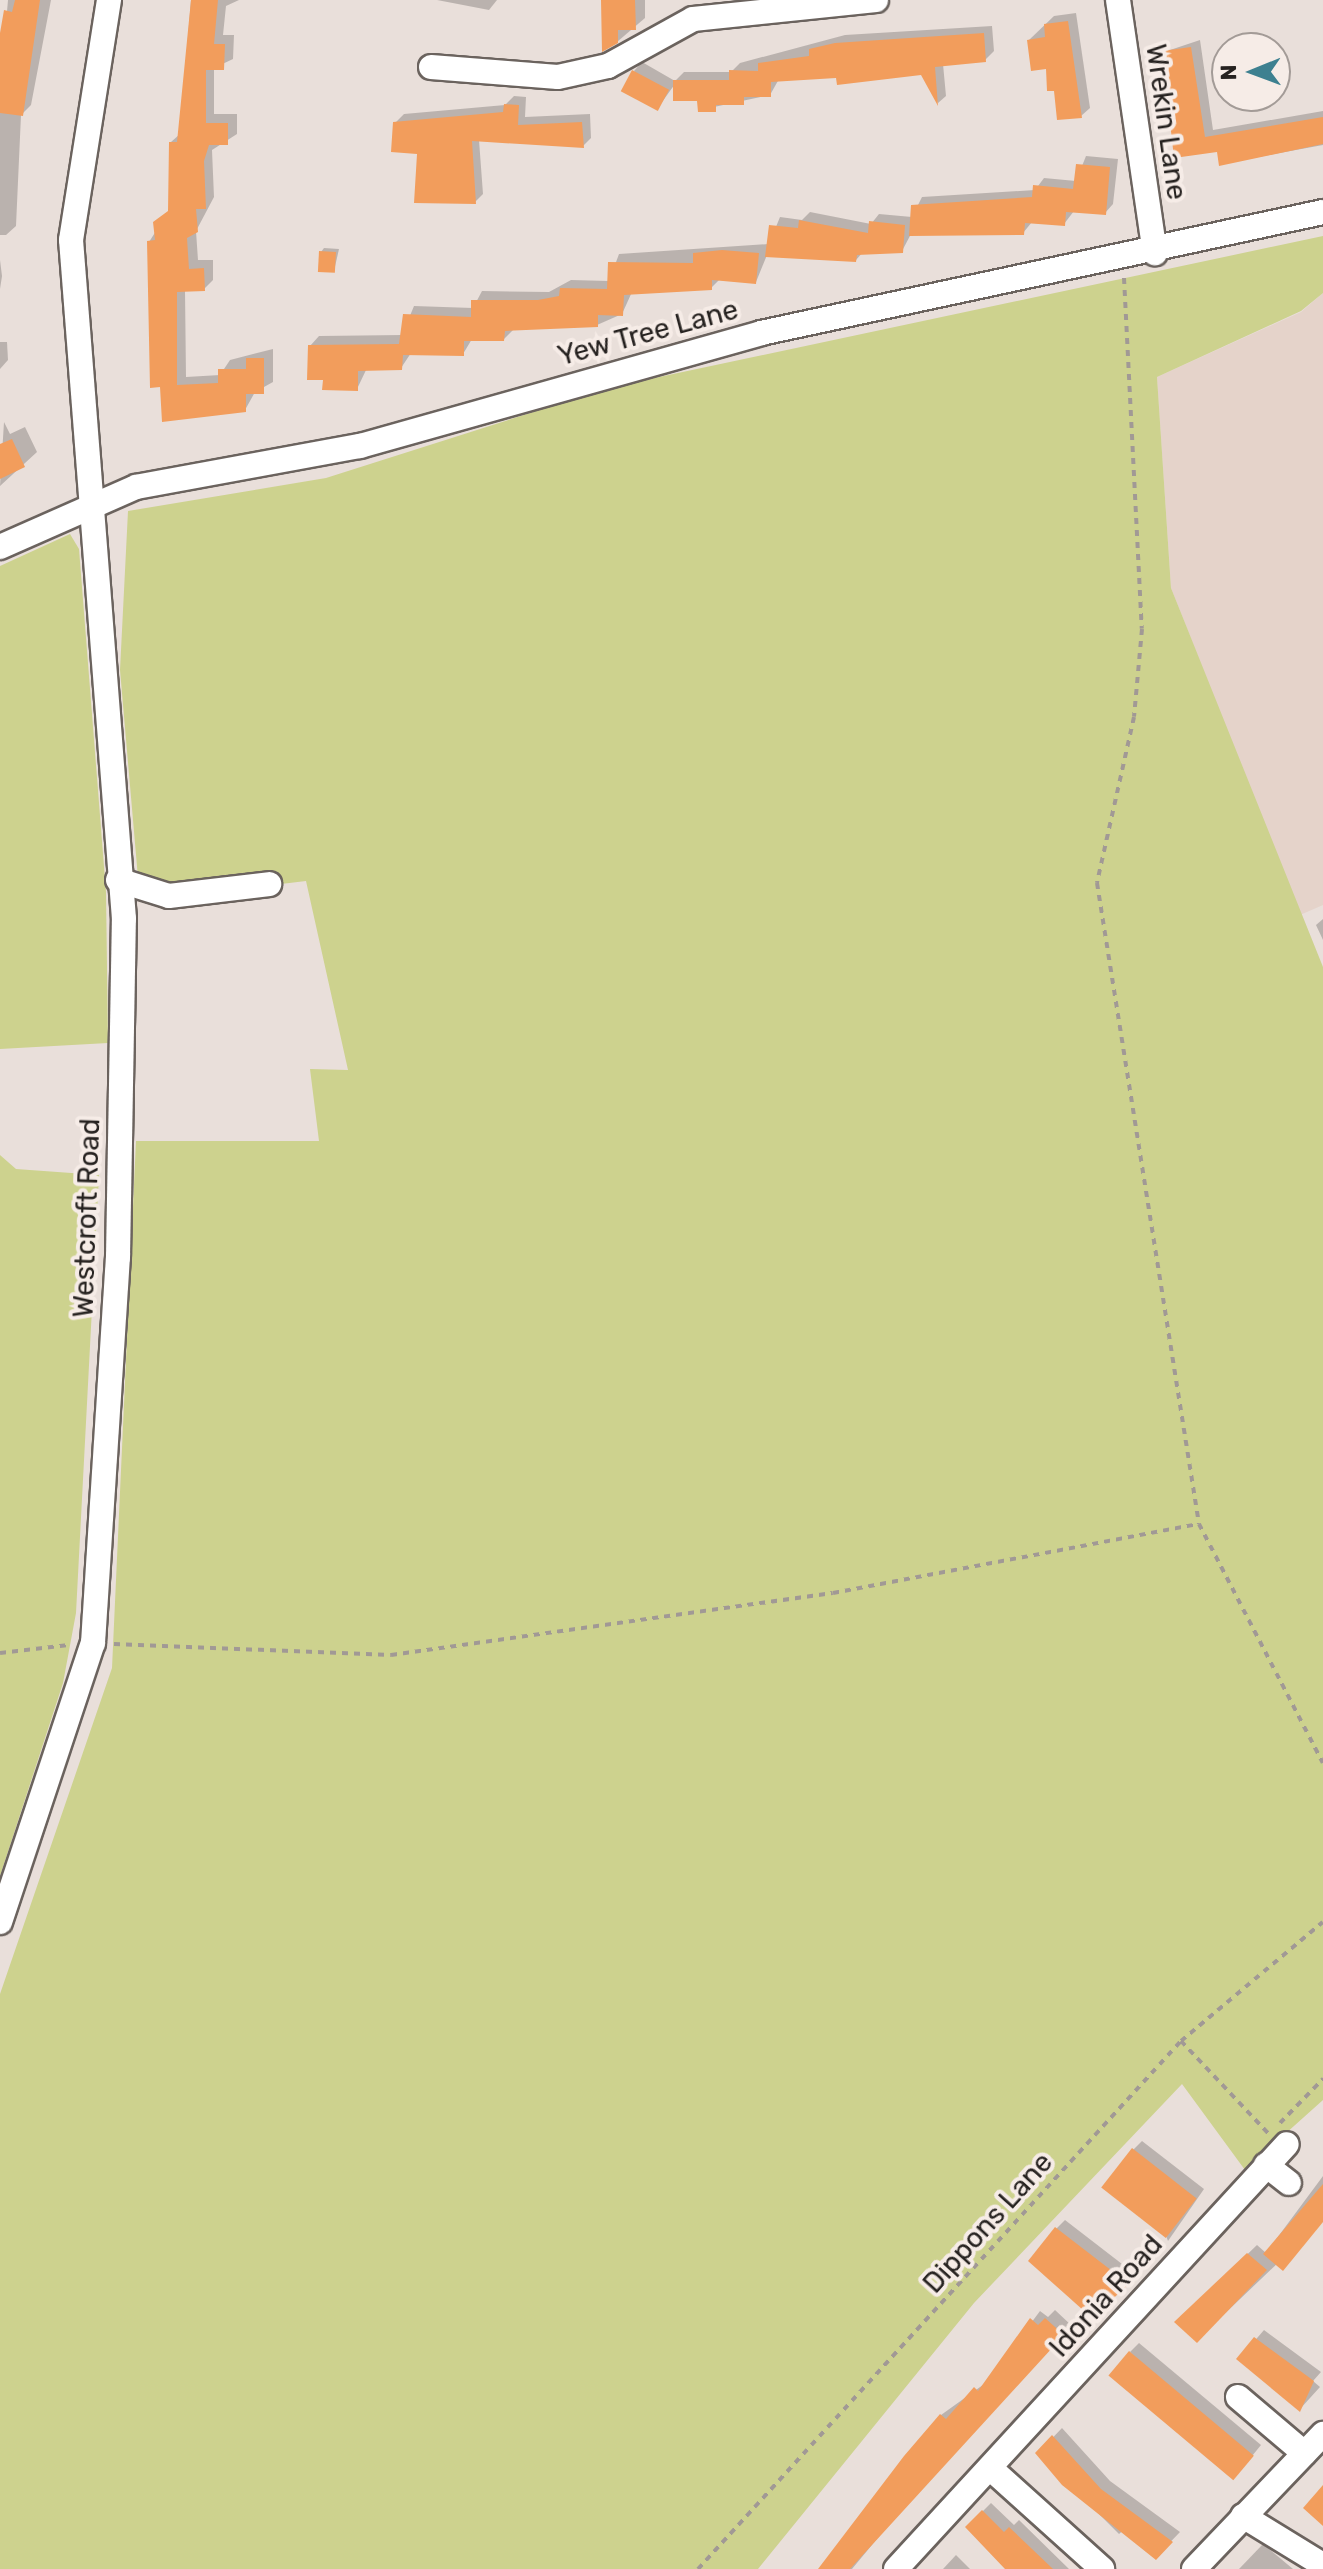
<!DOCTYPE html>
<html>
<head>
<meta charset="utf-8">
<style>
	body { margin:0 }
	#map { position:relative; width:1323px; height:2569px; overflow:hidden; background:#e9dfda; font-family:Rubik,sans-serif }
	div>[style] { position:absolute }
	.built>* { inset:0; background:#e5d3ca }
	.green>* { inset:0; background:#cdd28e }
	.shadow>* { inset:0; background:#0003 }
	.building>* { inset:0; background:#f29d5c; transform-origin:0 0 }
	.path>* { height:4px; margin-top:-2px; transform-origin:0; background:repeating-linear-gradient(90deg,#a19995 0 6px,transparent 0 12px) }
	.roads { filter:drop-shadow(2px 0 #6b635e) drop-shadow(-2px 0 #6b635e) drop-shadow(0 2px #6b635e) drop-shadow(0 -2px #6b635e) }
	.minor>* { height:24px; margin:-12px; padding:0 12px; transform-origin:12px; border-radius:12px; background:#fff }
	span { translate:-50% -50%; white-space:nowrap; text-align:center; line-height:1.15; -webkit-text-stroke:8px #f6ece7; paint-order:stroke }
	.street-label { font-size:28px; color:#262220 }
	.north { position:absolute; left:1211px; top:32px; width:80px; height:80px; box-sizing:border-box; background:#f6ece7; border:2px solid #a39b97; border-radius:50%; rotate:269deg; font-size:22px; font-weight:700; line-height:32px; text-align:center; color:#262220 }
	.north::after { content:''; display:block; margin:auto; width:28px; height:36px; background:#3d8090; clip-path:polygon(50% 0,100% 100%,50% 72%,0 100%) }
</style>
</head>
<body>
<div id="map">
	<div class="built">
		<div style="clip-path:polygon(1323px 293px,1323px 905px,1300px 915px,1171px 588px,1157px 377px,1301px 312px)"></div>
	</div>
	<div class="green">
		<div style="clip-path:polygon(1323px 236px,1323px 293px,1301px 311px,1157px 377px,1171px 588px,1323px 967px,1323px 2100px,1245px 2170px,1182px 2084px,974px 2303px,758px 2569px,0 2569px,0 1994px,112px 1668px,136px 1141px,319px 1141px,310px 1069px,348px 1070px,306px 881px,140px 901px,120px 670px,128px 511px,326px 478px,612px 387px)"></div>
		<div style="clip-path:polygon(70px 534px,79px 549px,106px 892px,108px 1043px,0 1049px,0 566px)"></div>
		<div style="clip-path:polygon(0 1155px,16px 1169px,99px 1175px,76px 1613px,63px 1683px,0 1876px)"></div>
	</div>
	<div class="shadow">
		<div style="clip-path:polygon(8px 0,51px 0,31px 105px,21px 115px,16px 226px,6px 235px,0 235px,0 91px)"></div>
		<div style="clip-path:polygon(191px 0,239px 0,226px 6px,223px 35px,234px 35px,233px 59px,214px 68px,214px 114px,237px 114px,237px 134px,212px 150px,214px 197px,196px 231px,198px 260px,213px 260px,213px 280px,204px 289px,185px 290px,186px 377px,220px 375px,230px 360px,273px 349px,273px 382px,255px 392px,245px 410px,152px 385px,149px 242px,170px 209px,171px 142px,180px 134px)"></div>
		<div style="clip-path:polygon(437px 0,497px 0,489px 10px)"></div>
		<div style="clip-path:polygon(603px 0,645px 0,645px 18px,617px 42px)"></div>
		<div style="clip-path:polygon(1076px 13px,1090px 108px,1081px 116px,1029px 40px,1054px 16px)"></div>
		<div style="clip-path:polygon(992px 26px,994px 51px,985px 60px,943px 64px,946px 96px,938px 103px,922px 73px,779px 79px,770px 95px,700px 110px,699px 99px,675px 84px,657px 109px,634px 71px,642px 62px,675px 81px,684px 72px,731px 72px,740px 63px,845px 35px)"></div>
		<div style="clip-path:polygon(1200px 40px,1213px 130px,1323px 111px,1323px 145px,1220px 164px,1219px 149px,1175px 156px,1164px 52px)"></div>
		<div style="clip-path:polygon(514px 96px,526px 97px,525px 117px,590px 114px,591px 138px,583px 146px,479px 140px,483px 194px,475px 202px,395px 123px,404px 114px,505px 105px)"></div>
		<div style="clip-path:polygon(1086px 156px,1118px 159px,1113px 204px,1105px 213px,1074px 211px,1064px 224px,1032px 222px,1023px 233px,911px 234px,902px 251px,863px 252px,856px 260px,767px 255px,756px 282px,720px 279px,711px 288px,632px 292px,622px 314px,597px 325px,513px 330px,504px 339px,472px 339px,463px 354px,411px 353px,401px 368px,367px 368px,357px 389px,325px 378px,310px 346px,319px 336px,402px 335px,414px 306px,473px 308px,482px 291px,549px 292px,571px 280px,609px 281px,619px 254px,769px 244px,780px 217px,802px 220px,810px 212px,871px 224px,879px 214px,912px 217px,922px 197px,1035px 190px,1044px 178px,1076px 181px)"></div>
		<div style="clip-path:polygon(324px 248px,339px 249px,334px 271px,321px 252px)"></div>
		<div style="clip-path:polygon(0 260px,2px 276px,0 289px)"></div>
		<div style="clip-path:polygon(0 342px,7px 342px,8px 360px,0 369px)"></div>
		<div style="clip-path:polygon(4px 422px,10px 434px,25px 427px,37px 452px,0 486px)"></div>
		<div style="clip-path:polygon(1323px 919px,1323px 940px,1316px 925px)"></div>
		<div style="clip-path:polygon(1142px 2141px,1204px 2189px,1168px 2241px,1133px 2150px)"></div>
		<div style="clip-path:polygon(1323px 2176px,1323px 2220px,1197px 2340px,1177px 2322px,1257px 2245px,1266px 2253px)"></div>
		<div style="clip-path:polygon(1065px 2220px,1135px 2274px,1092px 2315px,1056px 2229px)"></div>
		<div style="clip-path:polygon(1055px 2310px,1071px 2325px,955px 2445px,852px 2569px,821px 2569px,941px 2415px,987px 2382px,1040px 2311px,1048px 2317px)"></div>
		<div style="clip-path:polygon(1264px 2330px,1321px 2372px,1313px 2381px,1320px 2387px,1300px 2409px,1239px 2359px)"></div>
		<div style="clip-path:polygon(1139px 2343px,1261px 2445px,1244px 2466px,1130px 2352px)"></div>
		<div style="clip-path:polygon(1062px 2428px,1110px 2481px,1180px 2532px,1156px 2557px,1126px 2528px,1119px 2534px,1038px 2453px)"></div>
		<div style="clip-path:polygon(991px 2503px,1014px 2525px,1019px 2520px,1069px 2569px,1013px 2569px,967px 2527px)"></div>
		<div style="clip-path:polygon(1263px 2544px,1293px 2569px,1239px 2569px)"></div>
		<div style="clip-path:polygon(956px 2555px,970px 2569px,943px 2569px)"></div>
	</div>
	<div class="building">
		<div style="clip-path:polygon(15px 0,40px 0,23px 116px,0 113px,0 33px,4px 10px,12px 12px)"></div>
		<div style="clip-path:polygon(191px 0,218px 0,214px 44px,225px 44px,224px 70px,206px 70px,206px 123px,228px 123px,228px 145px,209px 145px,204px 161px,206px 209px,196px 209px,198px 232px,187px 238px,189px 269px,204px 268px,205px 291px,177px 292px,177px 385px,218px 383px,218px 369px,246px 369px,246px 358px,264px 358px,264px 394px,246px 394px,246px 412px,162px 422px,160px 387px,150px 388px,147px 241px,155px 240px,153px 222px,168px 211px,169px 142px,177px 142px)"></div>
		<div style="clip-path:polygon(601px 0,635px 0,636px 30px,618px 30px,618px 43px,602px 52px)"></div>
		<div style="clip-path:polygon(1068px 21px,1082px 118px,1057px 120px,1054px 91px,1047px 91px,1046px 69px,1031px 71px,1027px 40px,1045px 37px,1044px 24px)"></div>
		<div style="clip-path:polygon(984px 33px,986px 62px,935px 67px,938px 106px,921px 75px,837px 85px,836px 78px,771px 82px,771px 97px,744px 97px,744px 105px,716px 105px,716px 112px,698px 112px,697px 101px,673px 101px,673px 80px,729px 80px,729px 70px,758px 71px,758px 63px,809px 56px,809px 49px,835px 43px)"></div>
		<div style="clip-path:polygon(1191px 47px,1205px 137px,1323px 117px,1323px 144px,1219px 166px,1217px 152px,1174px 158px,1162px 51px)"></div>
		<div style="left:632px;top:70px;width:42px;height:24px;rotate:28deg"></div>
		<div style="clip-path:polygon(504px 104px,519px 105px,518px 125px,582px 122px,584px 148px,472px 141px,476px 204px,414px 203px,417px 154px,391px 152px,393px 122px,503px 112px)"></div>
		<div style="clip-path:polygon(1076px 164px,1110px 167px,1106px 215px,1066px 212px,1065px 226px,1025px 223px,1024px 235px,909px 236px,911px 205px,1032px 197px,1033px 185px,1073px 189px)"></div>
		<div style="clip-path:polygon(799px 220px,868px 233px,869px 221px,905px 225px,903px 253px,857px 255px,856px 262px,765px 257px,769px 225px,798px 228px)"></div>
		<div style="clip-path:polygon(722px 250px,759px 253px,756px 284px,712px 280px,712px 290px,624px 295px,623px 316px,598px 315px,598px 327px,505px 331px,504px 341px,464px 341px,464px 356px,403px 355px,402px 370px,358px 371px,358px 391px,322px 390px,323px 380px,307px 380px,308px 345px,399px 344px,403px 314px,471px 317px,471px 300px,538px 300px,559px 296px,560px 288px,607px 289px,608px 262px,693px 263px,693px 253px)"></div>
		<div style="left:319px;top:251px;width:17px;height:21px;rotate:3deg"></div>
		<div style="clip-path:polygon(12px 439px,25px 467px,0 479px,0 444px)"></div>
		<div style="left:1132px;top:2148px;width:82px;height:50px;rotate:38deg"></div>
		<div style="clip-path:polygon(1323px 2184px,1323px 2222px,1283px 2271px,1263px 2254px)"></div>
		<div style="clip-path:polygon(1055px 2227px,1129px 2284px,1092px 2318px,1028px 2261px)"></div>
		<div style="clip-path:polygon(1247px 2253px,1267px 2270px,1197px 2343px,1174px 2322px)"></div>
		<div style="clip-path:polygon(1030px 2318px,1038px 2325px,1045px 2318px,1064px 2335px,850px 2569px,818px 2569px,904px 2456px,940px 2414px,946px 2419px,974px 2387px,978px 2391px)"></div>
		<div style="clip-path:polygon(1254px 2337px,1314px 2381px,1300px 2412px,1236px 2359px)"></div>
		<div style="left:1129px;top:2351px;width:163px;height:32px;rotate:40deg"></div>
		<div style="clip-path:polygon(1052px 2435px,1101px 2489px,1173px 2542px,1156px 2560px,1062px 2485px,1035px 2453px)"></div>
		<div style="clip-path:polygon(1323px 2485px,1323px 2526px,1303px 2508px)"></div>
		<div style="clip-path:polygon(982px 2510px,1004px 2532px,1009px 2527px,1053px 2569px,1005px 2569px,965px 2527px)"></div>
	</div>
	<div class="path">
		<div style="left:1124px;top:278px;width:351px;rotate:87.1deg"></div>
		<div style="left:1142px;top:629px;width:88px;rotate:95.2deg"></div>
		<div style="left:1134px;top:717px;width:170px;rotate:102.6deg"></div>
		<div style="left:1097px;top:883px;width:649px;rotate:80.96deg"></div>
		<div style="left:1199px;top:1524px;width:269px;rotate:62.6deg"></div>
		<div style="left:114px;top:1644px;width:277px;rotate:2.3deg"></div>
		<div style="left:391px;top:1655px;width:446px;rotate:-8deg"></div>
		<div style="left:833px;top:1593px;width:371px;rotate:-10.7deg"></div>
		<div style="left:0;top:1653px;width:69px;rotate:-6.6deg"></div>
		<div style="left:1181px;top:2041px;width:127px;rotate:46.6deg"></div>
		<div style="left:1280px;top:2123px;width:62px;rotate:-45.7deg"></div>
		<div style="left:698px;top:2569px;width:716px;rotate:-47.55deg"></div>
		<div style="left:1181px;top:2041px;width:185px;rotate:-40deg"></div>
	</div>
	<div class="roads">
		<div class="minor">
			<div style="left:1118px;top:0;width:256px;rotate:81.7deg"></div>
			<div style="left:431px;top:67px;width:127px;rotate:4.5deg"></div>
			<div style="left:558px;top:77px;width:51px;rotate:-12.4deg"></div>
			<div style="left:608px;top:66px;width:97px;rotate:-28.9deg"></div>
			<div style="left:693px;top:19px;width:184px;rotate:-5.9deg"></div>
			<div style="left:0;top:547px;width:149px;rotate:-23.8deg"></div>
			<div style="left:136px;top:487px;width:228px;rotate:-10.4deg"></div>
			<div style="left:360px;top:446px;width:417px;rotate:-15.7deg"></div>
			<div style="left:761px;top:333px;width:575px;rotate:-12.15deg"></div>
			<div style="left:118px;top:880px;width:53px;rotate:17.4deg"></div>
			<div style="left:169px;top:896px;width:101px;rotate:-6.8deg"></div>
			<div style="left:0;top:1922px;width:294px;rotate:-71.6deg"></div>
			<div style="left:93px;top:1643px;width:387px;rotate:-86.3deg"></div>
			<div style="left:118px;top:1257px;width:338px;rotate:-89deg"></div>
			<div style="left:124px;top:919px;width:681px;rotate:-94.46deg"></div>
			<div style="left:71px;top:240px;width:243px;rotate:-81deg"></div>
			<div style="left:1266px;top:2165px;width:29px;rotate:38deg"></div>
			<div style="left:1238px;top:2397px;width:87px;rotate:40.3deg"></div>
			<div style="left:990px;top:2468px;width:151px;rotate:42deg"></div>
			<div style="left:1243px;top:2516px;width:94px;rotate:31.5deg"></div>
			<div style="left:896px;top:2569px;width:577px;rotate:-47.39deg"></div>
			<div style="left:1194px;top:2569px;width:187px;rotate:-46.3deg"></div>
		</div>
	</div>
	<div class="street-label">
		<span style="left:1166px;top:122px;rotate:82deg">Wrekin Lane</span>
		<span style="left:648px;top:333px;rotate:-15deg">Yew Tree Lane</span>
		<span style="left:87px;top:1218px;rotate:-88deg">Westcroft Road</span>
		<span style="left:988px;top:2223px;rotate:-48deg">Dippons Lane</span>
		<span style="left:1106px;top:2296px;rotate:-48deg">Idonia Road</span>
	</div>
	<div class="north">N</div>
</div>
</body>
</html>
